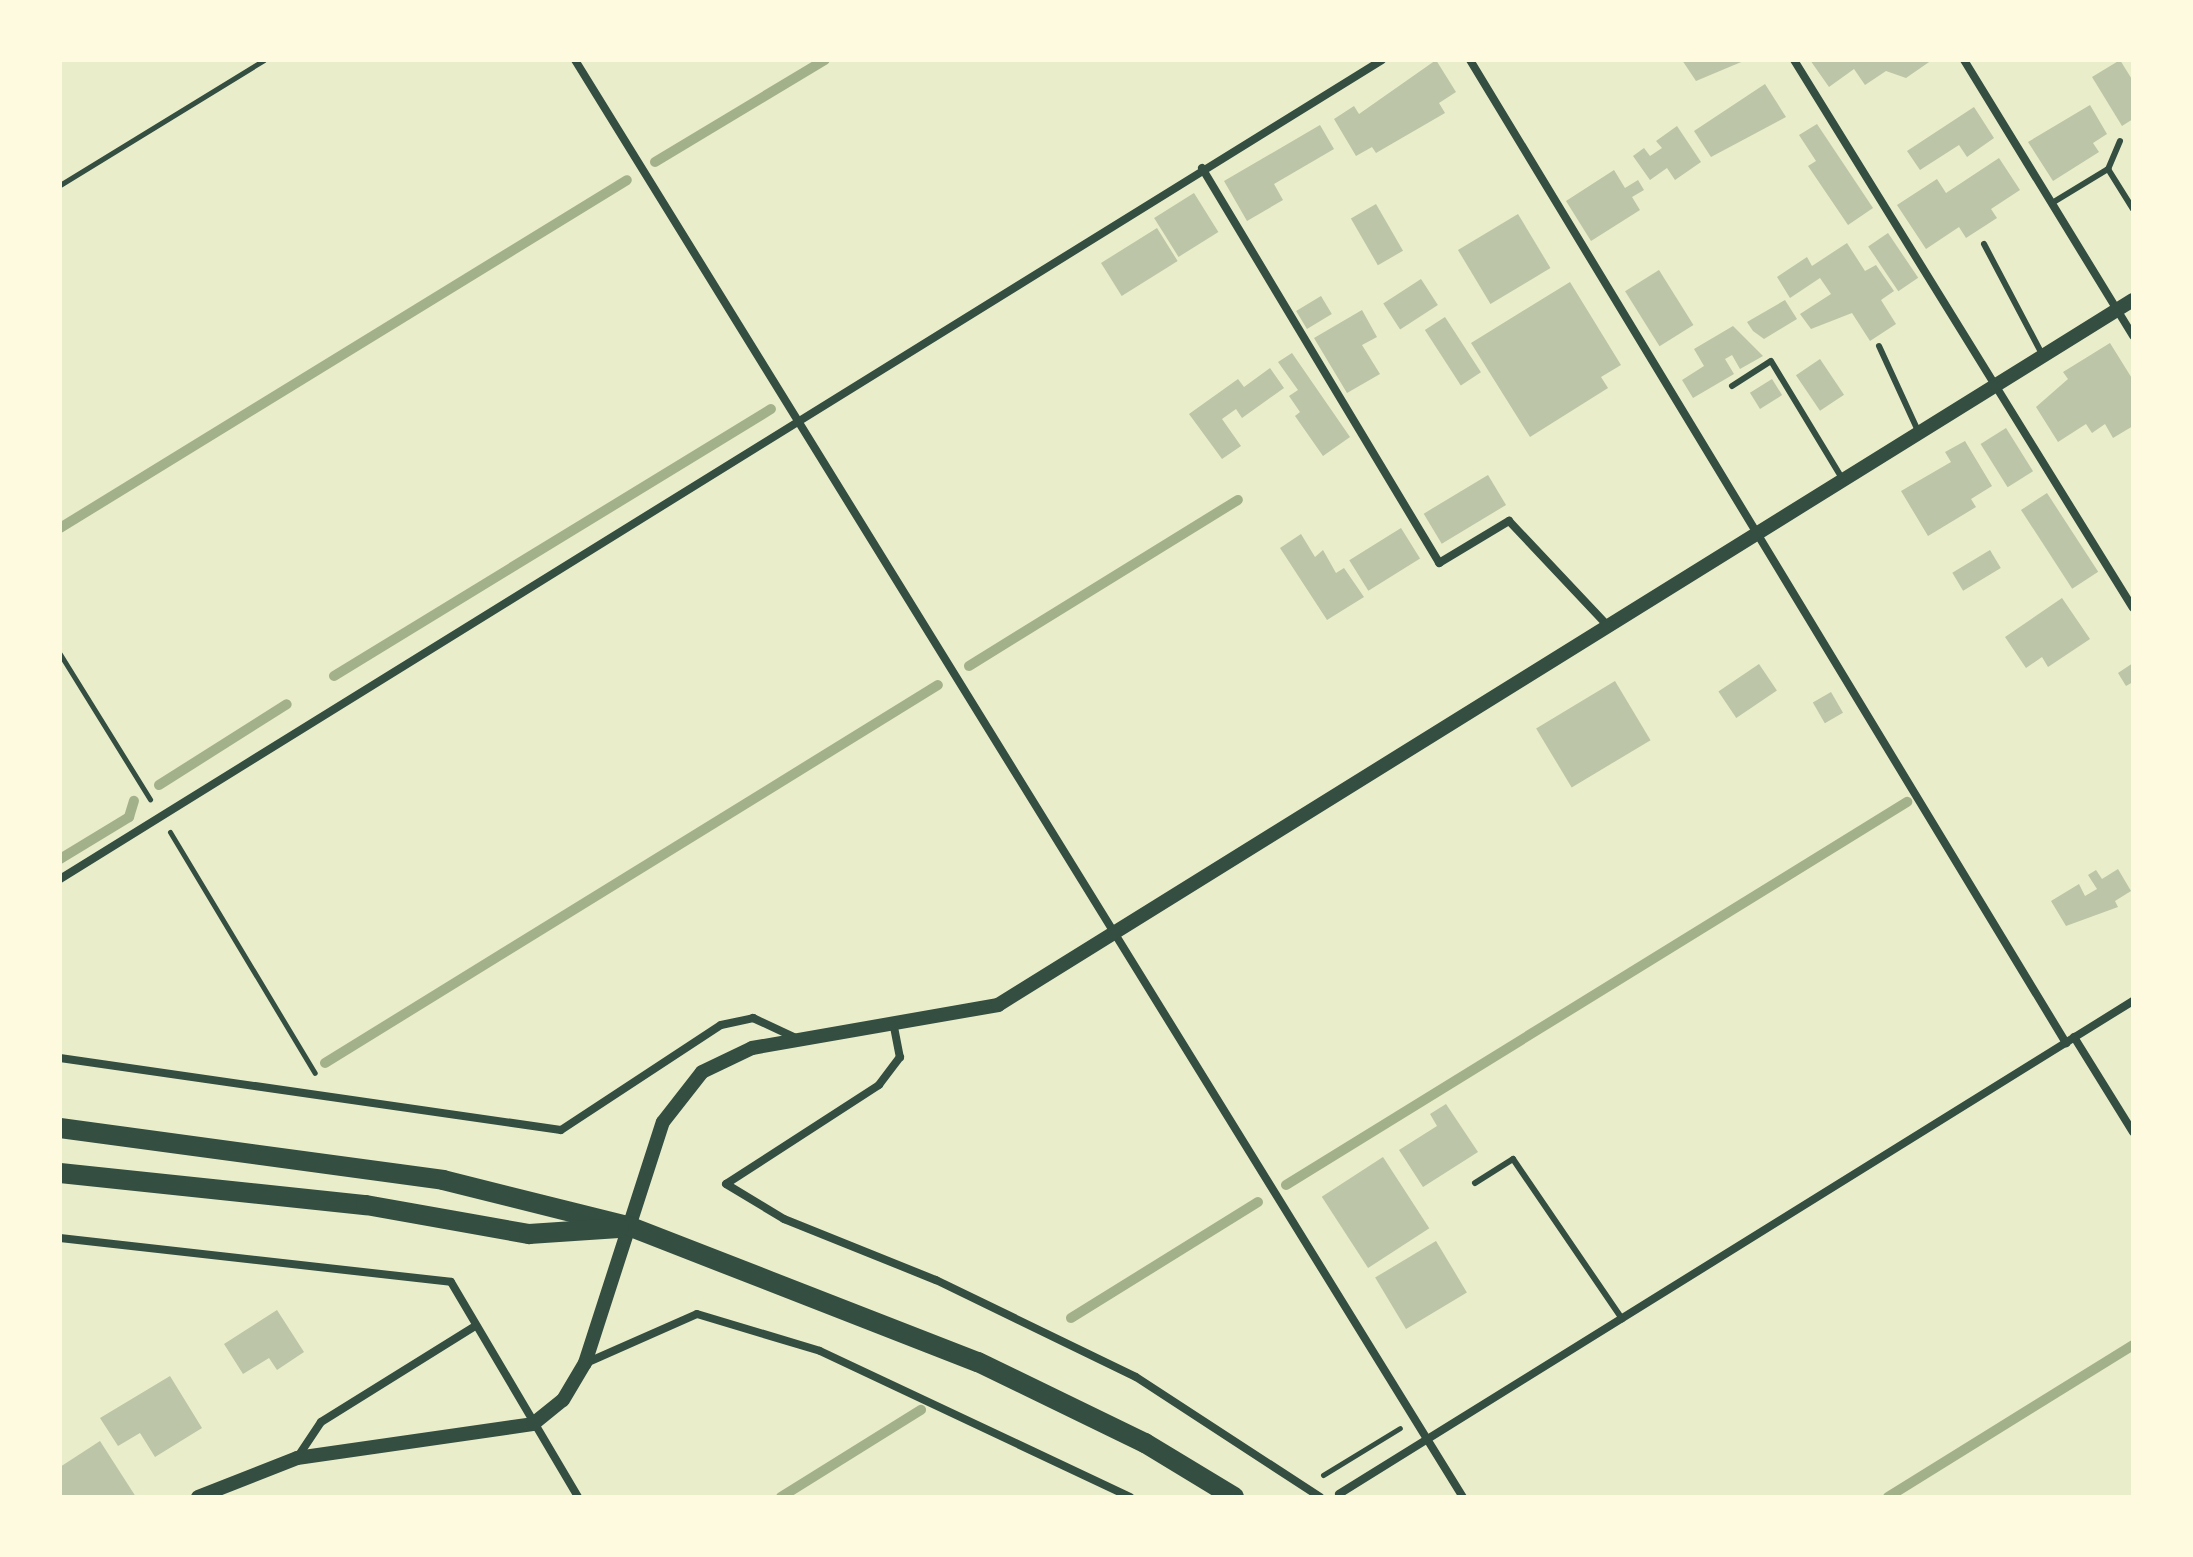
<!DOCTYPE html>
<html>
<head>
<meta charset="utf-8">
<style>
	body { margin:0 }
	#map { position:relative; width:2193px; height:1557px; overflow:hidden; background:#e9edc9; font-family:Rubik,sans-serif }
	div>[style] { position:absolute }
	.stream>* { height:10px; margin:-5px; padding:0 5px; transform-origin:5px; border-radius:5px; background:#a3b18a }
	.building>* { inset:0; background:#bcc5a7; transform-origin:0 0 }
	.path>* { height:5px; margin:-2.5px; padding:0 2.5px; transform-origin:2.5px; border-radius:2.5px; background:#344e41 }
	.service>* { height:6px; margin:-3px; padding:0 3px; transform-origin:3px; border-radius:3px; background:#344e41 }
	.minor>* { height:8px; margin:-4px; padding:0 4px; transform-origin:4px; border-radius:4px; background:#344e41 }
	.tertiary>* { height:14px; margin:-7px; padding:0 7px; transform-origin:7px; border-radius:7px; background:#344e41 }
	.primary>* { height:20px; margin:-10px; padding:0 10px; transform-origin:10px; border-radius:10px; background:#344e41 }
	span { translate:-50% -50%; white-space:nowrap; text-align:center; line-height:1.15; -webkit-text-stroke:7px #fefae0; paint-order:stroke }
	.frame { position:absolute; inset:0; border:62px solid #fefae0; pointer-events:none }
</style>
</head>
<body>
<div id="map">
	<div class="stream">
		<div style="left:655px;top:162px;width:198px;rotate:-31deg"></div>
		<div style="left:60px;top:528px;width:665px;rotate:-31.54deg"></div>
		<div style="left:969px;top:666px;width:316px;rotate:-31.7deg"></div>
		<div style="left:334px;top:676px;width:512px;rotate:-31.42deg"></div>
		<div style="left:159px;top:785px;width:151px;rotate:-32.3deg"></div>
		<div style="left:60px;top:859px;width:81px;rotate:-31.3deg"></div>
		<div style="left:129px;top:817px;width:17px;rotate:-73deg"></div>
		<div style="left:325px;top:1063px;width:720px;rotate:-31.66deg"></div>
		<div style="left:1286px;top:1185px;width:730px;rotate:-31.66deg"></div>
		<div style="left:1071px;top:1318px;width:220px;rotate:-31.8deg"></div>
		<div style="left:781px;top:1497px;width:165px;rotate:-31.9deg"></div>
		<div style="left:1888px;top:1497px;width:288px;rotate:-31.8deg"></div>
	</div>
	<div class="building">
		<div style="clip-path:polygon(1436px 60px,1456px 92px,1439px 103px,1445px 113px,1376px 153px,1372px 147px,1356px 156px,1334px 119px,1354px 106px,1359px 114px)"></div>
		<div style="clip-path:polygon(1682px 60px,1746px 60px,1696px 81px)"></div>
		<div style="clip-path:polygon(1810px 60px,1932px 60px,1906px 78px,1886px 71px,1865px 85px,1854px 69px,1829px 87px)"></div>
		<div style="clip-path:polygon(2120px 60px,2133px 81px,2133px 119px,2122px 126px,2092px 77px)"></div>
		<div style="clip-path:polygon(1765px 84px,1786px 117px,1711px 157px,1694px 131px)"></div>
		<div style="clip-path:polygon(2090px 105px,2107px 134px,2093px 143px,2099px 152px,2053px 181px,2028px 142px)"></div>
		<div style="clip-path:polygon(1974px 107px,1994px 138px,1967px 157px,1959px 145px,1920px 170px,1907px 151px)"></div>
		<div style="clip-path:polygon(1817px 124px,1873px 208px,1848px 225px,1808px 166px,1816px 161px,1799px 135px)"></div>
		<div style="clip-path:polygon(1320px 125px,1334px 149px,1274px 184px,1283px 200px,1247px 221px,1224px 181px)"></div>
		<div style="clip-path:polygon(1677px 126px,1701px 162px,1675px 180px,1667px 168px,1650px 180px,1633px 156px,1644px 148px,1650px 156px,1662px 148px,1656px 141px)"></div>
		<div style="clip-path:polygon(1999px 158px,2020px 190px,1991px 209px,1997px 218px,1966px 238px,1959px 227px,1926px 249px,1897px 205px,1937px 179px,1946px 193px)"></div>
		<div style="clip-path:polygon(1614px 170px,1625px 188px,1638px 180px,1644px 190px,1632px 197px,1640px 210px,1591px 241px,1566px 201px)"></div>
		<div style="left:1194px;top:193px;width:46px;height:47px;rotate:58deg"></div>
		<div style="left:1376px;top:204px;width:54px;height:29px;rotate:60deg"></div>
		<div style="left:1518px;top:214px;width:63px;height:70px;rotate:59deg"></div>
		<div style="left:1157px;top:228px;width:39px;height:66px;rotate:58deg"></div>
		<div style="left:1888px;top:233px;width:54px;height:24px;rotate:56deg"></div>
		<div style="clip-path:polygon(1847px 243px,1865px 271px,1876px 265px,1894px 291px,1881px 300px,1896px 324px,1870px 341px,1852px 313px,1811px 329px,1800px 314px,1831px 294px,1820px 278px,1790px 298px,1777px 277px,1807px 257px,1812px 266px)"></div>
		<div style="left:1659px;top:270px;width:65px;height:40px;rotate:58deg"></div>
		<div style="left:1421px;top:279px;width:31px;height:45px;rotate:57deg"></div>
		<div style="clip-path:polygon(1570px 282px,1621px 365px,1601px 377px,1608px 388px,1530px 437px,1471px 343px)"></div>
		<div style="left:1321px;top:296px;width:21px;height:29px;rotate:59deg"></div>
		<div style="clip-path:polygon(1785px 300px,1797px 319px,1764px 339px,1753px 331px,1747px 322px)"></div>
		<div style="clip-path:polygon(1362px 310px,1377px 337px,1362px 345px,1380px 374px,1347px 393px,1314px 338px)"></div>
		<div style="left:1445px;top:317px;width:66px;height:24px;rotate:57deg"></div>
		<div style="clip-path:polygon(1733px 326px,1763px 356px,1740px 369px,1732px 355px,1725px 359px,1734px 374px,1693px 398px,1682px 380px,1704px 366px,1694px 349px)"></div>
		<div style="clip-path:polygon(2110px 343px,2133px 380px,2133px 426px,2113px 438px,2105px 424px,2092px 433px,2086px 424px,2058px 442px,2036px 407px,2068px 379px,2063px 372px)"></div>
		<div style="clip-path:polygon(1292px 353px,1350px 437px,1323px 456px,1295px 416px,1300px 412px,1289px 396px,1298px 390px,1278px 362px)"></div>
		<div style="left:1820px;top:359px;width:43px;height:29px;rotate:56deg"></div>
		<div style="clip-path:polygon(1270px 368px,1284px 388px,1242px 418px,1236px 409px,1222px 419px,1241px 446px,1222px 459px,1189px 414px,1238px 379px,1244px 387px)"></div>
		<div style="left:1772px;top:379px;width:19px;height:26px;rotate:58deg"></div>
		<div style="left:2006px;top:428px;width:51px;height:30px;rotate:58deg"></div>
		<div style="clip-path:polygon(1965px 441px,1992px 486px,1971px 499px,1976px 507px,1928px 536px,1901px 491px,1951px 462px,1945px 452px)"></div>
		<div style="left:1488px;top:475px;width:35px;height:75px;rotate:59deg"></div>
		<div style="left:2047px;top:493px;width:94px;height:31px;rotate:57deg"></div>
		<div style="left:1401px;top:528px;width:36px;height:61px;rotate:58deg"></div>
		<div style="clip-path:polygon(1301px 534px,1315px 557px,1323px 550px,1336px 573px,1344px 568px,1364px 597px,1327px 620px,1280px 548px)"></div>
		<div style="left:1990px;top:550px;width:21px;height:44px;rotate:59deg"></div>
		<div style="clip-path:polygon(2062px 598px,2090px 639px,2048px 667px,2042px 657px,2026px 668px,2005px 637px)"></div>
		<div style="clip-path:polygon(2133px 663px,2133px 682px,2126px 686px,2118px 673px)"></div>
		<div style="left:1759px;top:664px;width:32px;height:49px;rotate:56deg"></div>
		<div style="left:1615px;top:681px;width:69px;height:92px;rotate:59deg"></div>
		<div style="left:1831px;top:692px;width:24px;height:21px;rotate:60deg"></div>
		<div style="clip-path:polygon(2118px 869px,2131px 891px,2115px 901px,2118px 907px,2066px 926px,2051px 901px,2079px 884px,2085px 896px,2097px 889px,2088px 875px,2096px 870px,2102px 879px)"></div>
		<div style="clip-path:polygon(1446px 1104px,1478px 1152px,1423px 1187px,1399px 1150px,1437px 1126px,1430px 1114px)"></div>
		<div style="left:1383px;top:1157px;width:85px;height:73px;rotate:57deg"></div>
		<div style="left:1436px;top:1241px;width:60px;height:71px;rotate:59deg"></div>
		<div style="clip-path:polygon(277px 1310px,304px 1352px,277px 1370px,269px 1358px,243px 1374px,224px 1344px)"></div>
		<div style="clip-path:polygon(170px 1376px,202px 1428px,155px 1457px,140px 1433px,118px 1446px,100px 1418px)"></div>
		<div style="clip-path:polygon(100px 1441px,136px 1497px,60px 1497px,60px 1467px)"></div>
	</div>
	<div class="path">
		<div style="left:60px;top:185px;width:239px;rotate:-31.5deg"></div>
		<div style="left:60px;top:654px;width:171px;rotate:58.2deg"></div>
		<div style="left:170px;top:832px;width:281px;rotate:59deg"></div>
		<div style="left:1323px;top:1475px;width:90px;rotate:-31.4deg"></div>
	</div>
	<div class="service">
		<div style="left:2120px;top:141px;width:30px;rotate:113deg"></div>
		<div style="left:2108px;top:169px;width:47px;rotate:58deg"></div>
		<div style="left:2052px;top:203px;width:66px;rotate:-31.3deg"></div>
		<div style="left:1984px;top:244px;width:127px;rotate:62.2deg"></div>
		<div style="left:1879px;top:346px;width:96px;rotate:65.3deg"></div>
		<div style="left:1732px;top:386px;width:46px;rotate:-32.7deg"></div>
		<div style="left:1771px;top:361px;width:139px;rotate:58.8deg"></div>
		<div style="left:1475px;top:1183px;width:45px;rotate:-32.3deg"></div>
		<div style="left:1513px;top:1159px;width:194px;rotate:55.7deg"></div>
	</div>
	<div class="minor">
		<div style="left:575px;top:60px;width:1689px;rotate:58.29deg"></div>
		<div style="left:1470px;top:60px;width:1150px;rotate:58.77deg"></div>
		<div style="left:1794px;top:60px;width:644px;rotate:58.26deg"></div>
		<div style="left:1964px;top:60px;width:324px;rotate:58.5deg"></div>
		<div style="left:1202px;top:168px;width:461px;rotate:59deg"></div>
		<div style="left:1439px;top:563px;width:82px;rotate:-31deg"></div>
		<div style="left:1509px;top:521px;width:144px;rotate:46.7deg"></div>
		<div style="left:60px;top:879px;width:1555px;rotate:-31.78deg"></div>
		<div style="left:894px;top:1027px;width:31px;rotate:79deg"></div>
		<div style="left:900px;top:1057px;width:35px;rotate:127deg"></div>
		<div style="left:879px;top:1085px;width:182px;rotate:147.1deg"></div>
		<div style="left:726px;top:1184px;width:68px;rotate:31.1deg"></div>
		<div style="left:784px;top:1219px;width:164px;rotate:21.9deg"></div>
		<div style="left:936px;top:1280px;width:222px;rotate:25.9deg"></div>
		<div style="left:1136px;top:1377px;width:220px;rotate:33.1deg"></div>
		<div style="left:2074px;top:1037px;width:112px;rotate:58.2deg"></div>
		<div style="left:60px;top:1058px;width:506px;rotate:8.18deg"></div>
		<div style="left:561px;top:1130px;width:191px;rotate:-33.3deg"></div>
		<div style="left:721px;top:1025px;width:33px;rotate:-12deg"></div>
		<div style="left:753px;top:1018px;width:47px;rotate:24.9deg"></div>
		<div style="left:60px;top:1238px;width:393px;rotate:6.4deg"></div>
		<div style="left:451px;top:1282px;width:250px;rotate:59.4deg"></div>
		<div style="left:586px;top:1363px;width:121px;rotate:-23.8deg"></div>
		<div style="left:697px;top:1314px;width:128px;rotate:16.7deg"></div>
		<div style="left:820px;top:1351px;width:343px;rotate:25.2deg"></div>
		<div style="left:297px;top:1458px;width:43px;rotate:-56.3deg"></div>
		<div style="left:321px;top:1422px;width:181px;rotate:-31.9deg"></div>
		<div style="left:1339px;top:1494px;width:935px;rotate:-31.84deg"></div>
	</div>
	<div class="tertiary">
		<div style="left:198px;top:1497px;width:106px;rotate:-21.5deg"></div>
		<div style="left:297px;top:1458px;width:238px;rotate:-8.2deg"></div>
		<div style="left:533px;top:1424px;width:38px;rotate:-39deg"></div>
		<div style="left:563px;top:1400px;width:43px;rotate:-59.3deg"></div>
		<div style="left:585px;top:1363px;width:253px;rotate:-72.1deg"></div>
		<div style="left:663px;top:1122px;width:63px;rotate:-52deg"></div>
		<div style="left:702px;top:1072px;width:55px;rotate:-25.6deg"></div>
		<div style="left:752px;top:1048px;width:250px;rotate:-9.9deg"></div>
		<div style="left:998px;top:1005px;width:1336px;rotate:-31.85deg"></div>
	</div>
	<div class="primary">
		<div style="left:60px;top:1128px;width:387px;rotate:7.7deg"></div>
		<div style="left:443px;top:1180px;width:194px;rotate:14deg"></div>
		<div style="left:631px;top:1227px;width:372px;rotate:21.3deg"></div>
		<div style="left:978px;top:1362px;width:186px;rotate:25.9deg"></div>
		<div style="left:1145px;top:1443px;width:104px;rotate:31.2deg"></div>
		<div style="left:60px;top:1173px;width:308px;rotate:6deg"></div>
		<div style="left:366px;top:1205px;width:166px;rotate:10.1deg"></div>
		<div style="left:529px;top:1234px;width:90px;rotate:-3.8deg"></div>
	</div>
	<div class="frame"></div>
</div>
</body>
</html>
